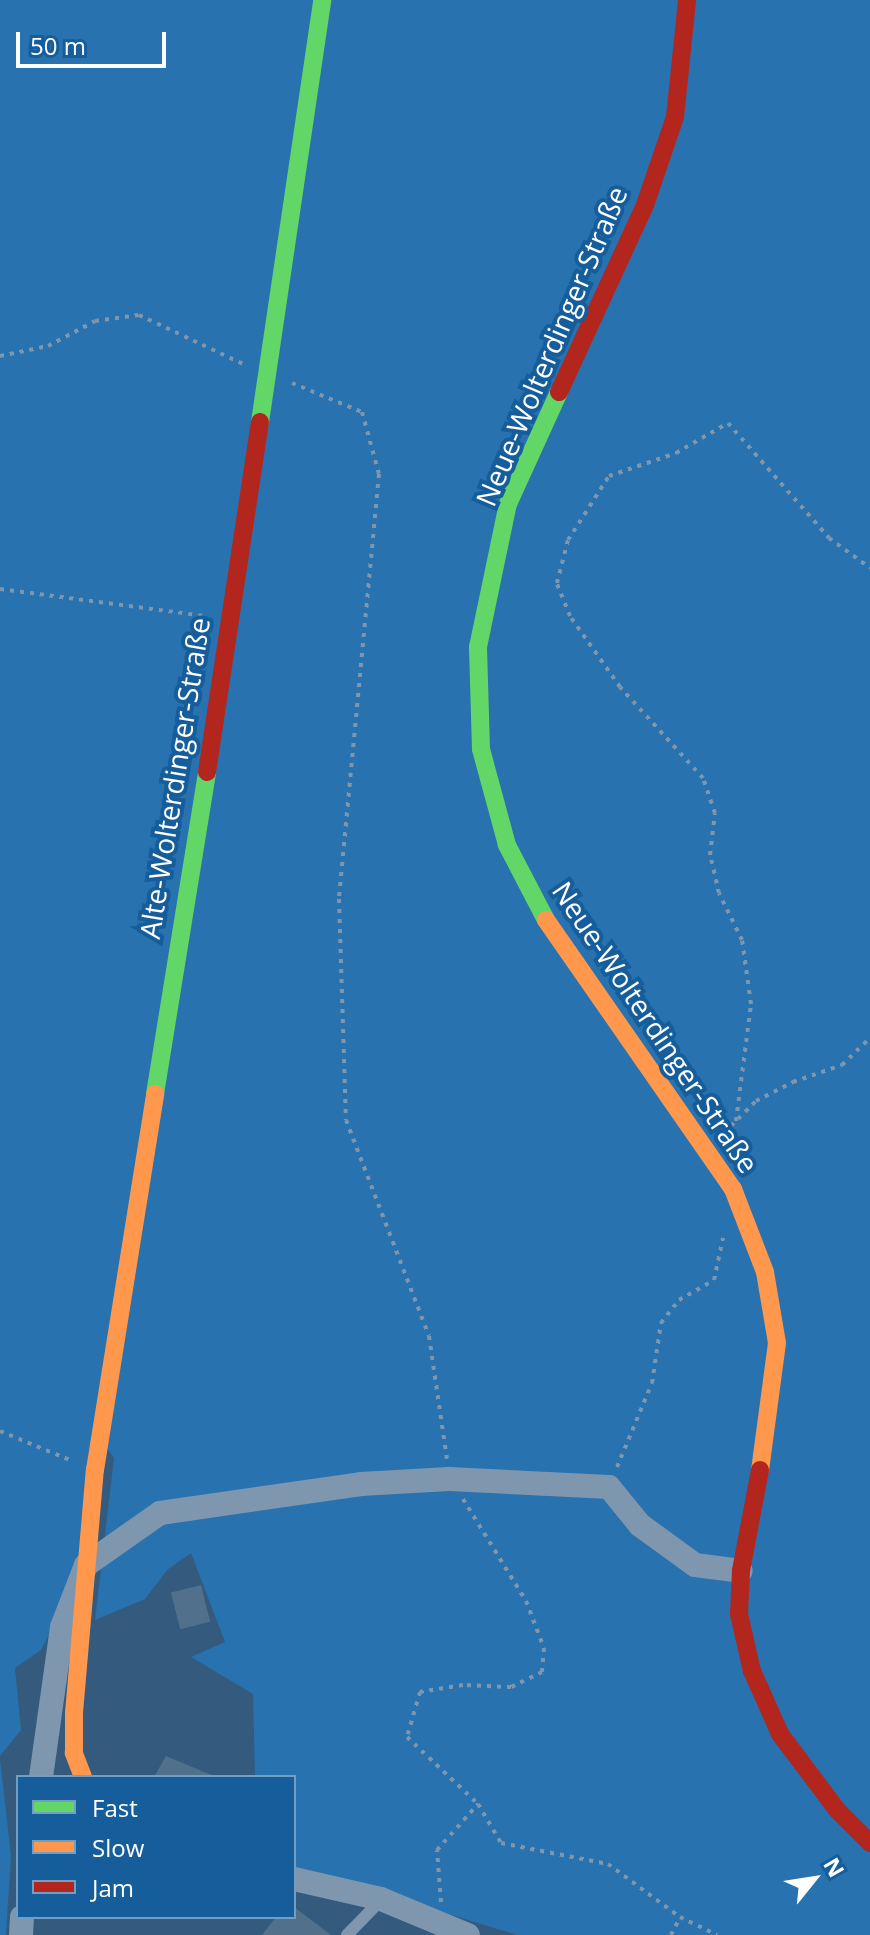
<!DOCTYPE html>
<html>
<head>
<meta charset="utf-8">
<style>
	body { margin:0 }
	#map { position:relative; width:870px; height:1935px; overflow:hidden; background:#345b7d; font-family:"Open Sans",sans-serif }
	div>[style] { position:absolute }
	.green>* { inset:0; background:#2772af }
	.building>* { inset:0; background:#51708b; transform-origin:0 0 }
	.path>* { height:4px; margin-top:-2px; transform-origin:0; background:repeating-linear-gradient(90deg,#7f97ae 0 4px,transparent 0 10px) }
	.lane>* { height:12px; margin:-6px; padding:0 6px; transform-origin:6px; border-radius:6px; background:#7f97ae }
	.street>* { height:24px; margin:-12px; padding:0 12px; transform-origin:12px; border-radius:12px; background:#7f97ae }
	.fast>* { height:18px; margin:-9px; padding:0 9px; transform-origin:9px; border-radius:9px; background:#63d668 }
	.slow>* { height:18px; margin:-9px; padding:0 9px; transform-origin:9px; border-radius:9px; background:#ff974d }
	.jam>* { height:18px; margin:-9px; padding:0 9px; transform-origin:9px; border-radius:9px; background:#b3261e }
	span { translate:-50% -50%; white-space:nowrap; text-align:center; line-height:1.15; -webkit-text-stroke:8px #165d9b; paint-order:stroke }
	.street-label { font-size:28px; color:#fff }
	.legend { position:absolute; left:16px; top:1775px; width:280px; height:144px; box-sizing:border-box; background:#165d9b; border:2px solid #739ec3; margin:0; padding:10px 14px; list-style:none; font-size:24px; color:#fff }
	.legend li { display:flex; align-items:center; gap:16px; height:40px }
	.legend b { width:40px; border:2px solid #739ec3 }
	.north { position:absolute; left:774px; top:1839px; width:80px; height:80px; -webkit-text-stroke:6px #165d9b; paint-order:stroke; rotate:60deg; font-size:22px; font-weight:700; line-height:32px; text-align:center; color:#fff }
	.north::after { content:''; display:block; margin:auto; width:28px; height:36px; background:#fff; clip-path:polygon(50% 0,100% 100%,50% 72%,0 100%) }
	.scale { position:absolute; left:16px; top:32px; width:150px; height:36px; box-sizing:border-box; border:4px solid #fff; border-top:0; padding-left:10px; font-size:24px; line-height:28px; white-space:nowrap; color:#fff; -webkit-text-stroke:6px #165d9b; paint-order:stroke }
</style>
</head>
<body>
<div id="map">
	<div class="green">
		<div style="clip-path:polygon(0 0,870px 0,870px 1935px,517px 1935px,294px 1867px,294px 1777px,255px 1777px,253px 1694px,191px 1657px,225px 1642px,191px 1553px,167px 1570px,145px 1599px,95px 1620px,114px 1458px,100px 1440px,86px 1565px,41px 1650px,15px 1668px,21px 1730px,0 1756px)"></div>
		<div style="clip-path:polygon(0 1759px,11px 1856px,6px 1935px,0 1935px)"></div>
	</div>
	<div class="building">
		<div style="left:201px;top:1585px;width:38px;height:31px;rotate:76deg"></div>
		<div style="clip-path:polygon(166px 1756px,216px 1777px,154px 1777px)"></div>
		<div style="clip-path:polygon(294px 1907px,331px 1935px,262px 1935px,276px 1917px,294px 1917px)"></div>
	</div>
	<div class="path">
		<div style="left:0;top:356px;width:49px;rotate:-11.8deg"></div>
		<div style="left:48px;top:346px;width:53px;rotate:-28deg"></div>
		<div style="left:95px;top:321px;width:44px;rotate:-7.8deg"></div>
		<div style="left:139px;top:315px;width:115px;rotate:25.2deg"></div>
		<div style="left:292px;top:383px;width:76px;rotate:22.5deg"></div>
		<div style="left:362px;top:412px;width:64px;rotate:74.7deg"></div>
		<div style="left:379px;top:474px;width:427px;rotate:95.4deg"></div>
		<div style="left:339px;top:899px;width:221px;rotate:88.2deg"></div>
		<div style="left:346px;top:1120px;width:231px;rotate:69deg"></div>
		<div style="left:429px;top:1336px;width:124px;rotate:81.7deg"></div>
		<div style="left:0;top:589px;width:206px;rotate:7.5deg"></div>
		<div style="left:736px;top:1121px;width:118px;rotate:-82.7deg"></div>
		<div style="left:751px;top:1004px;width:65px;rotate:-98deg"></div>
		<div style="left:742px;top:940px;width:52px;rotate:-116.1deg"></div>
		<div style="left:719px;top:893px;width:39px;rotate:-103deg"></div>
		<div style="left:710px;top:855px;width:42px;rotate:-83.2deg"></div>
		<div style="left:715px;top:813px;width:37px;rotate:-109deg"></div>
		<div style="left:703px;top:778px;width:123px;rotate:-132.4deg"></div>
		<div style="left:620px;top:687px;width:87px;rotate:-125.2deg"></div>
		<div style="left:570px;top:616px;width:35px;rotate:-112deg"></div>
		<div style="left:557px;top:583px;width:44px;rotate:-75.7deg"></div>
		<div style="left:568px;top:540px;width:76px;rotate:-57.4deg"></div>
		<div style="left:609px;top:476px;width:71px;rotate:-18.9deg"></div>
		<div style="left:676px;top:453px;width:60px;rotate:-30deg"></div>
		<div style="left:728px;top:423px;width:153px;rotate:48.7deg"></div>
		<div style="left:829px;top:538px;width:51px;rotate:36.2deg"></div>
		<div style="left:724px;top:1133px;width:45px;rotate:-45deg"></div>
		<div style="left:756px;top:1101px;width:42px;rotate:-27.2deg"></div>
		<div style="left:793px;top:1082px;width:52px;rotate:-19.1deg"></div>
		<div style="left:842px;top:1065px;width:39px;rotate:-44deg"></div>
		<div style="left:0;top:1431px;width:76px;rotate:22.5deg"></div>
		<div style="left:617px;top:1467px;width:91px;rotate:-67.4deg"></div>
		<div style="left:652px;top:1383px;width:61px;rotate:-81.5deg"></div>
		<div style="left:661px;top:1323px;width:29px;rotate:-52deg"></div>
		<div style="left:679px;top:1300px;width:40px;rotate:-29.7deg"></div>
		<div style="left:714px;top:1280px;width:43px;rotate:-77.9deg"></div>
		<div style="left:463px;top:1499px;width:120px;rotate:58.3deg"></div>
		<div style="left:526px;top:1601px;width:50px;rotate:69deg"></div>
		<div style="left:544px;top:1648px;width:24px;rotate:95deg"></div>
		<div style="left:542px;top:1672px;width:34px;rotate:154deg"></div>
		<div style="left:511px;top:1687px;width:48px;rotate:-177.6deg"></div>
		<div style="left:463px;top:1685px;width:44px;rotate:170.8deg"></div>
		<div style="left:420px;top:1692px;width:47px;rotate:106.1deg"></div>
		<div style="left:407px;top:1737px;width:98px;rotate:43.3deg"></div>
		<div style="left:478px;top:1804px;width:45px;rotate:59.5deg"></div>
		<div style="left:501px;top:1843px;width:109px;rotate:11.1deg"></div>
		<div style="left:608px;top:1864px;width:89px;rotate:36.4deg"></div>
		<div style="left:680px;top:1917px;width:41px;rotate:25.9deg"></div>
		<div style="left:441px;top:1902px;width:52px;rotate:-94.4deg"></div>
		<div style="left:437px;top:1850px;width:62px;rotate:-48.3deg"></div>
		<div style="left:671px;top:1935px;width:20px;rotate:-63deg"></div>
	</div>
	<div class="lane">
		<div style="left:347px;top:1935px;width:49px;rotate:-45.8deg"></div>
	</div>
	<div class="street">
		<div style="left:41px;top:1777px;width:151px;rotate:-82deg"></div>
		<div style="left:62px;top:1627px;width:66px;rotate:-68.8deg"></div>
		<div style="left:86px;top:1565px;width:90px;rotate:-35.1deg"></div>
		<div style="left:160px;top:1513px;width:203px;rotate:-8.2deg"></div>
		<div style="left:361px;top:1484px;width:88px;rotate:-3.3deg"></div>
		<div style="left:449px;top:1479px;width:160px;rotate:2.9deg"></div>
		<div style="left:609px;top:1487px;width:49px;rotate:50.8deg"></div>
		<div style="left:640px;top:1525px;width:68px;rotate:36deg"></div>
		<div style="left:695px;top:1565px;width:46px;rotate:7.4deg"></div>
		<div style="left:294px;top:1879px;width:89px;rotate:12.9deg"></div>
		<div style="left:381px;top:1899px;width:94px;rotate:22.5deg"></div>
		<div style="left:21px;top:1935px;width:18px;rotate:-87deg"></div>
	</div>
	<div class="fast">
		<div style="left:260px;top:422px;width:427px;rotate:-81.6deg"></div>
		<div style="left:546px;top:920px;width:85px;rotate:-117.5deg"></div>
		<div style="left:507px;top:845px;width:99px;rotate:-105.2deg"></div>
		<div style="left:481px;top:749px;width:102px;rotate:-91.7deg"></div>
		<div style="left:478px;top:647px;width:146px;rotate:-78.2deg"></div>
		<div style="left:508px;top:504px;width:123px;rotate:-65.5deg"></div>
		<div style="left:155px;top:1094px;width:326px;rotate:-80.8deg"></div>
	</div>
	<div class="slow">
		<div style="left:546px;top:920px;width:328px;rotate:55.2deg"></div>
		<div style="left:733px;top:1189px;width:89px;rotate:68.9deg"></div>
		<div style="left:765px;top:1272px;width:72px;rotate:80.4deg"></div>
		<div style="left:777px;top:1343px;width:128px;rotate:97.6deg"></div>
		<div style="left:83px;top:1777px;width:26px;rotate:-111deg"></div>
		<div style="left:74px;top:1753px;width:40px;rotate:-90deg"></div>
		<div style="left:74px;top:1713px;width:244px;rotate:-85.1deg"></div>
		<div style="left:95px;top:1470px;width:381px;rotate:-80.9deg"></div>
	</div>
	<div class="jam">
		<div style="left:559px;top:392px;width:206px;rotate:-65.3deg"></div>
		<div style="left:645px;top:205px;width:93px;rotate:-71.2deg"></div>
		<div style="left:675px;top:117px;width:118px;rotate:-84.1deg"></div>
		<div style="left:207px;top:772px;width:354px;rotate:-81.4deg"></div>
		<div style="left:760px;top:1470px;width:103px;rotate:100.7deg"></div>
		<div style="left:741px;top:1571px;width:43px;rotate:92.7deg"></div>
		<div style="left:739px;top:1614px;width:58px;rotate:77.2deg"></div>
		<div style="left:752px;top:1671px;width:69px;rotate:66deg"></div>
		<div style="left:780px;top:1734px;width:95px;rotate:53.1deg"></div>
		<div style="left:837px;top:1810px;width:47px;rotate:45deg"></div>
	</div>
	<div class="street-label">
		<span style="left:551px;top:346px;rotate:-67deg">Neue-Wolterdinger-Straße</span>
		<span style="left:174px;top:778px;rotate:-81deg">Alte-Wolterdinger-Straße</span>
		<span style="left:656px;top:1027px;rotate:56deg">Neue-Wolterdinger-Straße</span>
	</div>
	<ul class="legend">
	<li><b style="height:10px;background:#63d668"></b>Fast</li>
	<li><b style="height:10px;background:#ff974d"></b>Slow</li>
	<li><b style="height:10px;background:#b3261e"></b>Jam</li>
	</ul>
	<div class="north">N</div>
	<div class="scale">50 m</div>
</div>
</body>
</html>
